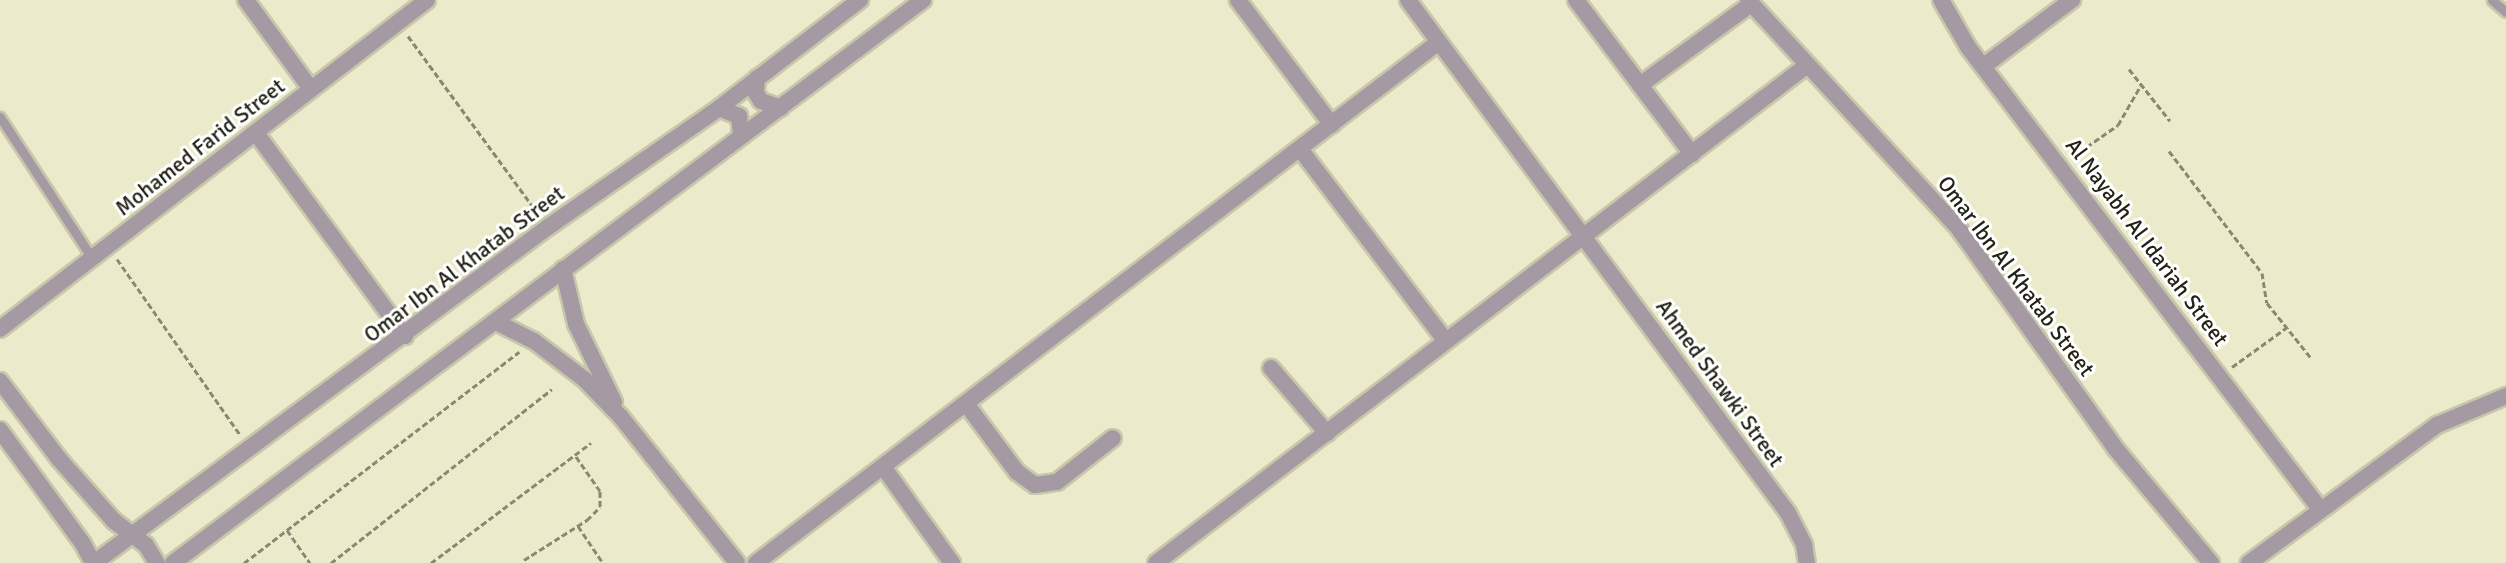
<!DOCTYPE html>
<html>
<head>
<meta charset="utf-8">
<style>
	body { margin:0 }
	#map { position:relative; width:2506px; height:563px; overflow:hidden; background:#ebebcc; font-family:Signika,sans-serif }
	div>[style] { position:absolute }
	.path>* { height:3px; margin-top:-1.5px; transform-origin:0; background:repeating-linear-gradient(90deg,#888873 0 6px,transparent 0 9px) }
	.roads { filter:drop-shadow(2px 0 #c7c7ab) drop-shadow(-2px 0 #c7c7ab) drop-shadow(0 2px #c7c7ab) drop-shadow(0 -2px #c7c7ab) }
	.service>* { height:9px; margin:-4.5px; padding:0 4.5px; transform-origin:4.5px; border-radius:4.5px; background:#a59aa3 }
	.minor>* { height:16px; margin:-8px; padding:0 8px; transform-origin:8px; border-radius:8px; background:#a59aa3 }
	.tertiary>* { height:16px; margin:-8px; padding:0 8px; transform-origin:8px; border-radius:8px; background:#a59aa3 }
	span { translate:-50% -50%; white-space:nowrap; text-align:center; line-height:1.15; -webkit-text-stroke:6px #fff; paint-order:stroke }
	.street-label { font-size:22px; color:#222217 }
</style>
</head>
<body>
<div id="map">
	<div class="path">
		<div style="left:408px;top:36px;width:222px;rotate:53.8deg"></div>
		<div style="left:2129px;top:69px;width:66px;rotate:51.7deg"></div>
		<div style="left:2169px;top:151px;width:153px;rotate:52.7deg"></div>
		<div style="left:2262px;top:273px;width:30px;rotate:81deg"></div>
		<div style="left:2267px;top:303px;width:70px;rotate:51.3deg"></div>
		<div style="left:2072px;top:157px;width:56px;rotate:-34.8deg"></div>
		<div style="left:2118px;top:125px;width:46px;rotate:-60.1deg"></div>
		<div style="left:117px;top:259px;width:216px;rotate:55deg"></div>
		<div style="left:2232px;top:367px;width:67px;rotate:-35.8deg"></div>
		<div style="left:578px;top:526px;width:45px;rotate:56deg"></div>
		<div style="left:287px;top:530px;width:40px;rotate:55.1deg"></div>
		<div style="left:524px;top:560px;width:75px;rotate:-32.4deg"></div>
		<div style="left:587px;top:520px;width:18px;rotate:-45deg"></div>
		<div style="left:600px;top:507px;width:16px;rotate:-90deg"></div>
		<div style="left:600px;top:491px;width:44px;rotate:-124.8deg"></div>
		<div style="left:244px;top:563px;width:347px;rotate:-37.5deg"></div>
		<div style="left:331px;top:563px;width:281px;rotate:-38.2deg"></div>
		<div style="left:431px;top:563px;width:200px;rotate:-36.9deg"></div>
	</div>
	<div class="roads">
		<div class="service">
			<div style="left:2492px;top:0;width:18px;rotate:41deg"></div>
			<div style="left:0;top:117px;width:168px;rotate:56.9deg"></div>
		</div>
		<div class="minor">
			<div style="left:246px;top:0;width:110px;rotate:53.9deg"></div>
			<div style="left:1238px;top:0;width:156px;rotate:53.1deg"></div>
			<div style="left:1408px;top:0;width:638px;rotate:53.47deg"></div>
			<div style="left:1788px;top:513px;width:36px;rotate:63deg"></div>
			<div style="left:1804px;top:545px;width:18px;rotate:81deg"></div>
			<div style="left:1576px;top:0;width:193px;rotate:53deg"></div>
			<div style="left:1748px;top:0;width:311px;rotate:47.3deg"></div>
			<div style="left:1959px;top:229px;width:269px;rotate:54.5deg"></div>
			<div style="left:2115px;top:448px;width:150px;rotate:50.1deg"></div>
			<div style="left:1941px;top:0;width:54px;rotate:60.1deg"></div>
			<div style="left:1968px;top:47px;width:581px;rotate:52.7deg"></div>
			<div style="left:1985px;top:65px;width:109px;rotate:-36.8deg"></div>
			<div style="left:1640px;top:85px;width:137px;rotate:-36.1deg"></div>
			<div style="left:256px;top:133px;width:252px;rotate:53.7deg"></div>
			<div style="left:1300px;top:149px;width:241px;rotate:52.8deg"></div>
			<div style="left:563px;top:269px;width:57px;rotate:76.7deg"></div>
			<div style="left:576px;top:324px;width:87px;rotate:64deg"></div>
			<div style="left:496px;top:322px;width:42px;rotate:26.6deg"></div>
			<div style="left:534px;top:341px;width:63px;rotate:37.2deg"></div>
			<div style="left:584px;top:379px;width:53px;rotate:45.8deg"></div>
			<div style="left:621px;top:417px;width:186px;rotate:51.5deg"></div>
			<div style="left:0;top:329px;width:539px;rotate:-37.61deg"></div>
			<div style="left:1271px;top:368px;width:86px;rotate:49.3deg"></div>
			<div style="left:967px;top:405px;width:84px;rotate:53.3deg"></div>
			<div style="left:1017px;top:472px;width:22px;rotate:36deg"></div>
			<div style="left:1035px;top:485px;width:22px;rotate:-8deg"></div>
			<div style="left:1057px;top:482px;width:71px;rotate:-38.2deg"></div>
			<div style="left:884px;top:468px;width:117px;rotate:54.4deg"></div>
			<div style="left:756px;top:563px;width:859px;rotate:-37.34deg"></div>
			<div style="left:1156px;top:563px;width:818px;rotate:-37.4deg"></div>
			<div style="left:2249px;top:563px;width:233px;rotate:-36.3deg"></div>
			<div style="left:2437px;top:425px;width:75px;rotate:-22.8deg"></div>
		</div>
		<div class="tertiary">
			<div style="left:757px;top:78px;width:15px;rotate:94deg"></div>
			<div style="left:756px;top:93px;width:9px;rotate:58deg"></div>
			<div style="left:761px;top:101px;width:21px;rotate:19deg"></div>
			<div style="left:719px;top:108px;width:22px;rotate:22deg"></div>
			<div style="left:739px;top:116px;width:20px;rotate:84deg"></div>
			<div style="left:0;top:381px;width:98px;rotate:52.9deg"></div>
			<div style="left:59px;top:459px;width:83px;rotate:48.4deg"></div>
			<div style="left:114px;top:521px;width:40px;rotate:37deg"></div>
			<div style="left:146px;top:545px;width:21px;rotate:59deg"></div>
			<div style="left:0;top:430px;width:141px;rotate:53.9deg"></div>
			<div style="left:83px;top:544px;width:21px;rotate:62deg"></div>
			<div style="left:94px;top:563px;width:565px;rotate:-36.5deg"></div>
			<div style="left:548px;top:227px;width:208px;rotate:-34.8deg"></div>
			<div style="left:719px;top:108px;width:178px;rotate:-37.5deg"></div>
			<div style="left:173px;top:563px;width:938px;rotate:-36.89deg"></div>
		</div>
	</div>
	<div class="street-label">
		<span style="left:200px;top:147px;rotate:-38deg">Mohamed Farid Street</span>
		<span style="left:2147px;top:242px;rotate:53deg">Al Nayabh Al Idariah Street</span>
		<span style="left:464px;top:264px;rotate:-37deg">Omar Ibn Al Khatab Street</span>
		<span style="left:2016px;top:276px;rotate:53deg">Omar Ibn Al Khatab Street</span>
		<span style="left:1720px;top:383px;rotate:54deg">Ahmed Shawki Street</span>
	</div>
</div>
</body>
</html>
